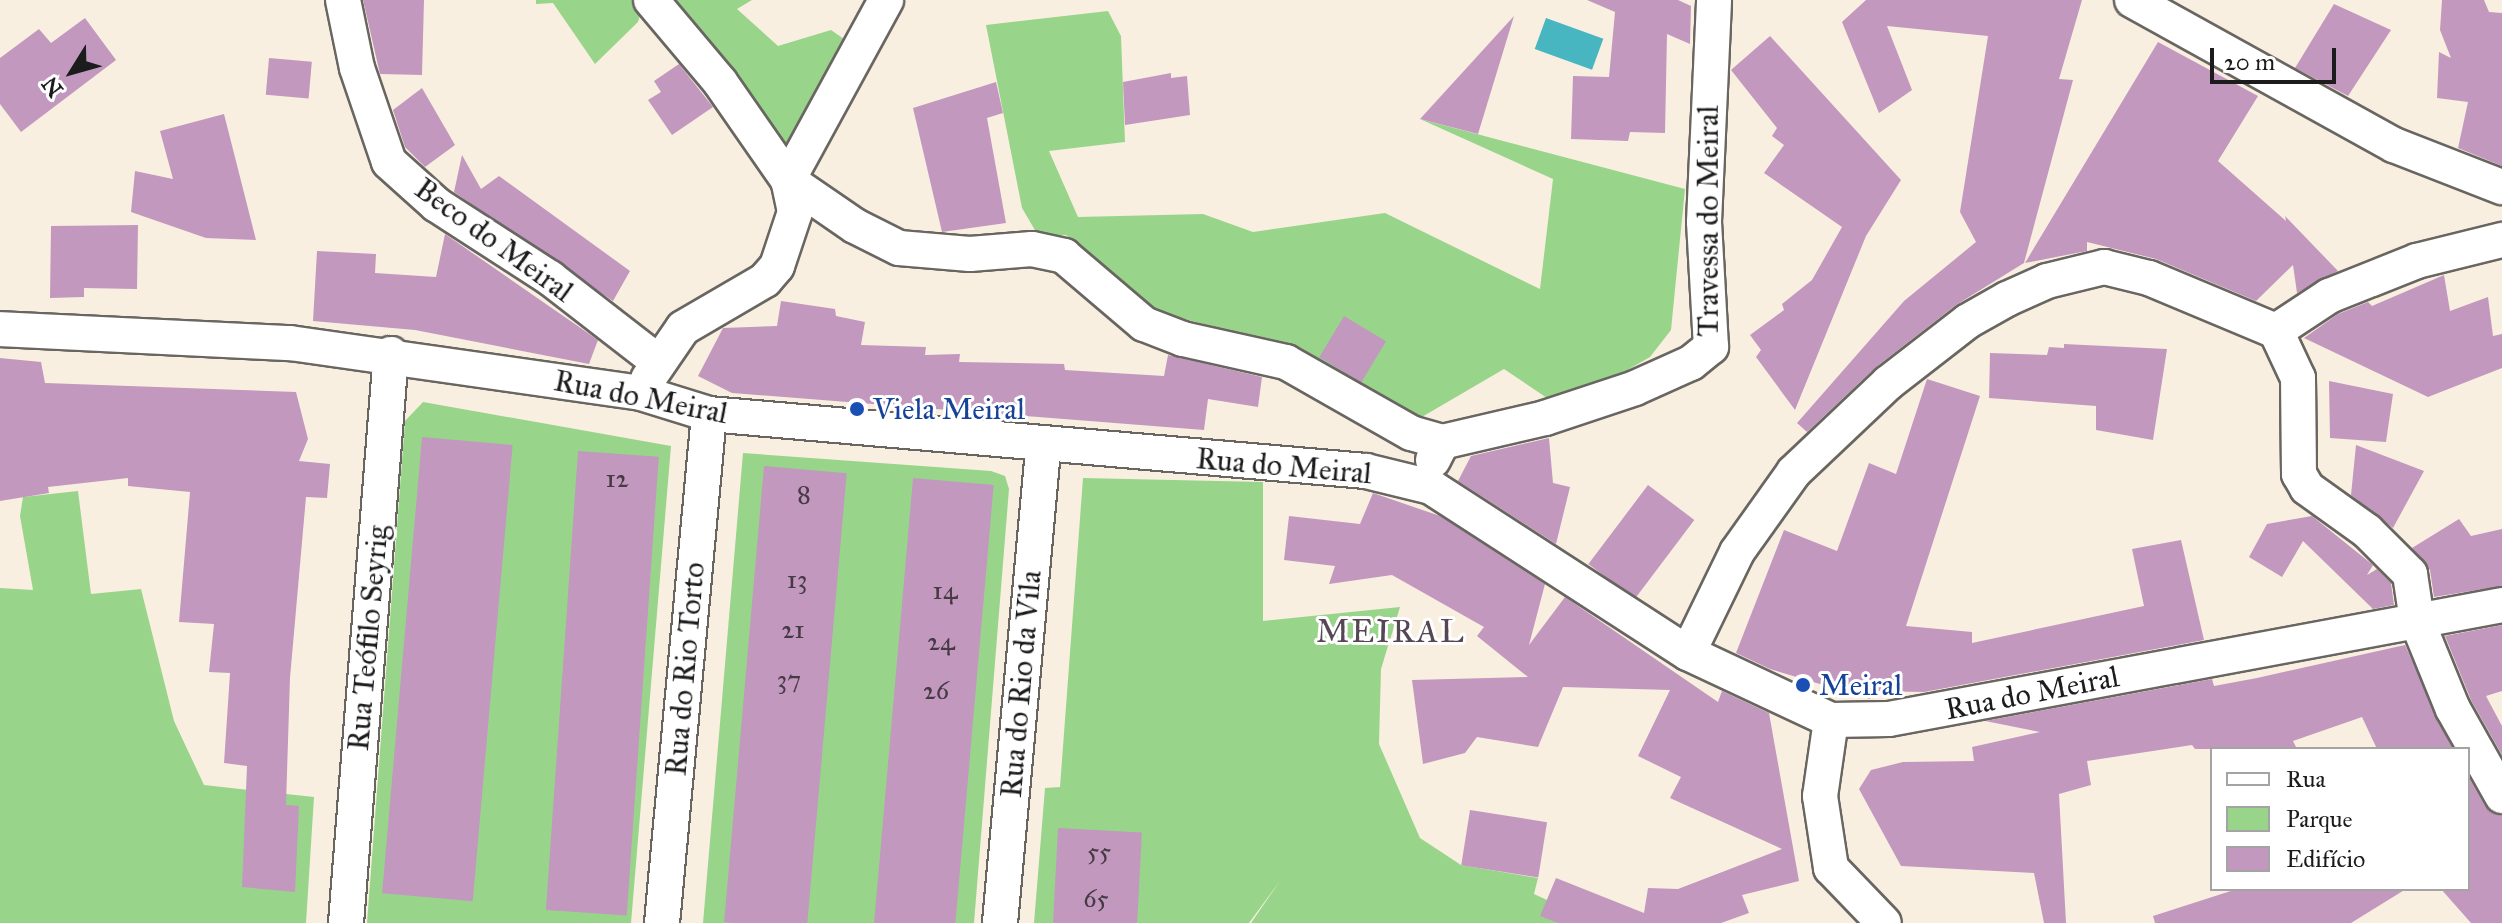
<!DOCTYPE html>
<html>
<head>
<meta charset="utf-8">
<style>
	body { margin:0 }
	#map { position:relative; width:2502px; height:923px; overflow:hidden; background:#f9efe0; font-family:"IM FELL Great Primer",serif }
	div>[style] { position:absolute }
	.green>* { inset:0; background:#98d58a }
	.water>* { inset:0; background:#48b6c0; transform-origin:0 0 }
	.building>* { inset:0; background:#c298bf; transform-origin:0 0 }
	.roads { filter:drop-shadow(2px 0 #696661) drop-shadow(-2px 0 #696661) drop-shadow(0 2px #696661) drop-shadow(0 -2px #696661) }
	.street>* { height:34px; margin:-17px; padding:0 17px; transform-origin:17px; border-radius:17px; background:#fff }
	.dots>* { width:22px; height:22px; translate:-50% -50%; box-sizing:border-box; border:4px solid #fff; border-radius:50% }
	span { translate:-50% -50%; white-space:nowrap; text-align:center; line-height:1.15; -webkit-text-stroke:6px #fff; paint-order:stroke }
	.number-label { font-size:26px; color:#463b45 }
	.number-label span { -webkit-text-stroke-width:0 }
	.street-label { font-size:30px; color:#1c1c1c }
	.transit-label { font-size:30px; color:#164399 }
	.left { translate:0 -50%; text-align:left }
	.neighbourhood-label { font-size:32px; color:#564755; letter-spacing:2px }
	.legend { position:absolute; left:2210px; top:747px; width:260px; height:144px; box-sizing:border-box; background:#fff; border:2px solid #a4a4a4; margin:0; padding:10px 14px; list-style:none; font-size:24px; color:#1c1c1c }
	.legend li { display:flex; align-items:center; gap:16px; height:40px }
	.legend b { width:40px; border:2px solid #a4a4a4 }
	.north { position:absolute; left:32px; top:32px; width:80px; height:80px; -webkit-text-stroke:6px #fff; paint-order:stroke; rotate:233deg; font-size:22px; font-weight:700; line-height:32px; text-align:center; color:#1c1c1c }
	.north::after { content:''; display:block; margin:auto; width:28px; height:36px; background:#1c1c1c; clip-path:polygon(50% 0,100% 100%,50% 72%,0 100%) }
	.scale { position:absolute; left:2210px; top:48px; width:126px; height:36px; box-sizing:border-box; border:4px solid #1c1c1c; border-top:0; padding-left:10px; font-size:24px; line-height:28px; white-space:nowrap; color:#1c1c1c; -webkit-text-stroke:6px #fff; paint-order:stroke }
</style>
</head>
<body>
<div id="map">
	<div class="green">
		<div style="clip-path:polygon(536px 0,644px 0,644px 2px,638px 22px,595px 64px,553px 3px,536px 4px)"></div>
		<div style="clip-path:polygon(667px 0,752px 0,737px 9px,778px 46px,831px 30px,844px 39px,780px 156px)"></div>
		<div style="clip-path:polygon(1108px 11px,1121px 36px,1125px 142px,1049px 151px,1078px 217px,1203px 214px,1253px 232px,1385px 213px,1540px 289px,1553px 179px,1420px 119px,1685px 189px,1671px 330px,1650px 357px,1603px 384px,1553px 402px,1504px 369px,1415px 421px,1270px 342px,1159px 312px,1104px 273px,1066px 235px,1039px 237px,1022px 208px,986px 25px)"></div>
		<div style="clip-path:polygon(423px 402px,671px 446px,631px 923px,367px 923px,405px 421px)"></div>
		<div style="clip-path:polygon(743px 453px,991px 471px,1005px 476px,1009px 489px,974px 923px,703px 923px)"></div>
		<div style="clip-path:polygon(1083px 478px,1263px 482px,1263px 621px,1400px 607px,1381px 669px,1379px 744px,1420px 838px,1461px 865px,1538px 878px,1534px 894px,1547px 900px,1558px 923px,1251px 923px,1280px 881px,1249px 923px,1034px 923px,1045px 788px,1060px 787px)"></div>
		<div style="clip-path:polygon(78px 491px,91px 594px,141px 589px,174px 721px,204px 785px,314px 797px,306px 923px,0 923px,0 588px,33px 590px,20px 516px,23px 497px)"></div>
	</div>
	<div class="water">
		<div style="left:1546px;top:18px;width:61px;height:33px;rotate:20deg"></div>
	</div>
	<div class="building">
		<div style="clip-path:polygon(363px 0,424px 0,422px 75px,380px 74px)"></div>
		<div style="clip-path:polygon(1587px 0,1678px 0,1691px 6px,1690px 44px,1667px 34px,1665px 133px,1630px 132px,1628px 141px,1571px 139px,1573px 76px,1609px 77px,1615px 12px)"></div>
		<div style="clip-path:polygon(1866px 0,2082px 0,2059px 79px,2073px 80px,2024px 263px,1956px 305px,1876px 367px,1807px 432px,1797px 423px,1904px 301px,1976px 242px,1960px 212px,1988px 36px,1887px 26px,1912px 90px,1879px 113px,1842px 22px)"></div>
		<div style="clip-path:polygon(2442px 0,2484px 0,2489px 12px,2502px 13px,2502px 166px,2458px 148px,2468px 102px,2437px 98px,2439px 52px,2451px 58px,2440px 30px)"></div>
		<div style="clip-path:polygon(2334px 4px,2391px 30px,2348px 96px,2295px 68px)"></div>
		<div style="clip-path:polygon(1514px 16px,1478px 134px,1420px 119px)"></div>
		<div style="clip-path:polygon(85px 18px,116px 60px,21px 132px,0 104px,0 58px,39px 29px,51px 43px)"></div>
		<div style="clip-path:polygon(1770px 36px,1901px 180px,1866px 236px,1795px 410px,1756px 357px,1761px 350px,1750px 335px,1784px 310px,1782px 304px,1812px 280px,1842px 227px,1764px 173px,1784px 145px,1772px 136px,1777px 128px,1731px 70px)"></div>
		<div style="clip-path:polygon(2158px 42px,2258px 96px,2218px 161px,2286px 221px,2285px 216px,2338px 271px,2297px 293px,2293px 265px,2256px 301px,2156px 259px,2087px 242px,2087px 251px,2025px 263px)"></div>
		<div style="left:269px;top:58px;width:43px;height:37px;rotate:5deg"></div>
		<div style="clip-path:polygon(679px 64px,713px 107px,672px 135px,648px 100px,661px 92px,654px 81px)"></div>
		<div style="clip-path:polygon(1171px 73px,1171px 78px,1187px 76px,1190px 115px,1125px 125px,1123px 82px)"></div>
		<div style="clip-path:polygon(996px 82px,1003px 113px,987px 118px,1006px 223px,942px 232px,913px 108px)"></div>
		<div style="clip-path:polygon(422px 88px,455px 145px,425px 167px,405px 147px,393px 110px)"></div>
		<div style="clip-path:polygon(224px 114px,256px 240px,206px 238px,131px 212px,135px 171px,173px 179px,160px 131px)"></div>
		<div style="clip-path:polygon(462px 155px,481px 189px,499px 176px,630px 271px,613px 301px,454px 192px)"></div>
		<div style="clip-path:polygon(138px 225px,137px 289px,84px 288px,84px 297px,50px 298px,51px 226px)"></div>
		<div style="clip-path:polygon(445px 234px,598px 340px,589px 364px,415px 330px,313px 321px,317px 251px,376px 254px,375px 273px,436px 277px)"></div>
		<div style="clip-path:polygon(2444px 275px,2450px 311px,2488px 297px,2493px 336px,2502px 334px,2502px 368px,2428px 397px,2304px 338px,2338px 314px,2368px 302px,2372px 306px)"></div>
		<div style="clip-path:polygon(781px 301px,835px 309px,836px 316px,865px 322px,861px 345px,926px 347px,925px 355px,960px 354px,959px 362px,1064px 364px,1065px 370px,1164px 376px,1168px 355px,1262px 377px,1258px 407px,1208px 399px,1204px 430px,732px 393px,698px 376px,723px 328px,777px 326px)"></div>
		<div style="left:1344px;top:316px;width:49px;height:48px;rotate:31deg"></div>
		<div style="clip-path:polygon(2064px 344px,2167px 349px,2153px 440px,2096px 430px,2096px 406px,1989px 398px,1990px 353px,2047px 355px,2049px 347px,2064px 348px)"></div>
		<div style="clip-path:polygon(0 358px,41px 362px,45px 383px,296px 392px,308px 439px,299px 461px,330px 464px,327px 498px,306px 497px,290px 678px,286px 805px,299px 806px,295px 892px,242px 887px,247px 766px,224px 763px,230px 673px,209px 672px,214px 624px,179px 622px,190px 492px,128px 486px,128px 478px,48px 487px,49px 493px,0 501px)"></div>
		<div style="clip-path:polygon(1927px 379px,1980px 396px,1906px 626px,1972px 632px,1972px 643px,2144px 606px,2132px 549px,2181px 540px,2204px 640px,1924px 692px,1872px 691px,1870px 699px,1770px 669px,1736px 653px,1784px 530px,1837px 551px,1869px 463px,1896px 474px)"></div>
		<div style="clip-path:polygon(2329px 381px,2393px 394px,2386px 442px,2330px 438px)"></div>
		<div style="left:422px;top:437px;width:91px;height:458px;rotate:5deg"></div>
		<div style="clip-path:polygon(1549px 438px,1553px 483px,1570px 487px,1556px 544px,1458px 481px,1471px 456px)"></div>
		<div style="clip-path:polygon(2356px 445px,2424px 471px,2393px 528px,2351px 495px)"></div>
		<div style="left:578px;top:451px;width:81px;height:460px;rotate:4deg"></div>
		<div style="left:764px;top:466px;width:83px;height:458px;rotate:5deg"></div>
		<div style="left:913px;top:478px;width:81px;height:447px;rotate:5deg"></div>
		<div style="left:1648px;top:485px;width:58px;height:99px;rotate:37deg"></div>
		<div style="clip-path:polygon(1373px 493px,1440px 516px,1545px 584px,1529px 645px,1565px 597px,1718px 702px,1722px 691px,1769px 713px,1799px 881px,1742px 895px,1749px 913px,1721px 923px,1558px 923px,1540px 916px,1556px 878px,1644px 913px,1648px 888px,1678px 889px,1782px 849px,1670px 798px,1681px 777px,1638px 756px,1670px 690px,1563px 687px,1538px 747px,1477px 737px,1465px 753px,1423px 764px,1412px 680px,1528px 677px,1477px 636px,1484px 627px,1392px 575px,1329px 584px,1335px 566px,1284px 560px,1289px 516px,1360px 524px)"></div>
		<div style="clip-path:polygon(2312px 516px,2373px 565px,2367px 575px,2377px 569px,2391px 583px,2394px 605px,2373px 609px,2303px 541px,2282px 577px,2249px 557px,2267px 524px)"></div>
		<div style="clip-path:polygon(2459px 519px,2471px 536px,2502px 529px,2502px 586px,2434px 597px,2430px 570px,2412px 548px)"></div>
		<div style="clip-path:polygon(2502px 625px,2502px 691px,2486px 696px,2502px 726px,2502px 755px,2471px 700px,2445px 636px)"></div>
		<div style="clip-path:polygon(2405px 645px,2453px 749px,2377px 749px,2362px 717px,2293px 741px,2297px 749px,2195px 749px,2192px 745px,2087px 761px,2091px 785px,2059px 794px,2066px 923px,2044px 923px,2034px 873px,1901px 866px,1859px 789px,1871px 770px,1903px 762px,1974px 761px,1972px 747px,2040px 732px,1985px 721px,2212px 679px,2214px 686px,2257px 678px)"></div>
		<div style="clip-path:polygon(2468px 776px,2485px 806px,2502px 816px,2502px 923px,2471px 923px,2441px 889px,2468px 889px)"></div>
		<div style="left:1470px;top:810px;width:78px;height:56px;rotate:9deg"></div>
		<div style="left:1058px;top:828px;width:84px;height:95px;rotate:3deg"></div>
		<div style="clip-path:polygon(2237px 889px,2406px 889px,2351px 923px,2155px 923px,2153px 916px)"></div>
	</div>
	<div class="roads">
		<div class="street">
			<div style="left:343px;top:0;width:69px;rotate:78.4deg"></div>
			<div style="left:357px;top:68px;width:99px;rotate:71.2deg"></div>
			<div style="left:389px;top:162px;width:64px;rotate:41.9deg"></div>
			<div style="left:437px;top:205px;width:135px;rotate:32.9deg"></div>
			<div style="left:550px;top:278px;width:135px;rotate:37.8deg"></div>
			<div style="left:651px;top:0;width:107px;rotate:49.9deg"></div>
			<div style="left:720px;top:82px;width:119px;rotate:55.2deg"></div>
			<div style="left:788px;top:180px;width:81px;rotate:34.5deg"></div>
			<div style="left:855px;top:226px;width:49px;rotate:26.6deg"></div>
			<div style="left:899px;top:248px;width:71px;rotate:4.8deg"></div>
			<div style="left:970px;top:254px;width:62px;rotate:-4.6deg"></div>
			<div style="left:1032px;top:249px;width:33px;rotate:12deg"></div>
			<div style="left:1064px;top:256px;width:105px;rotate:40.4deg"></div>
			<div style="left:1144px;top:324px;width:42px;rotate:21deg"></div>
			<div style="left:1183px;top:339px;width:106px;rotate:12.6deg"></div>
			<div style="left:1286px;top:362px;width:144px;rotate:29.6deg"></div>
			<div style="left:1411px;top:433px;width:32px;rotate:16deg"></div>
			<div style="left:2132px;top:0;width:299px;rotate:29deg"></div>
			<div style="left:2394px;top:145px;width:116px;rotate:21.3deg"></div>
			<div style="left:0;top:329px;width:290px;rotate:2.8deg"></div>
			<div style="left:290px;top:343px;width:355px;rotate:8.1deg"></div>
			<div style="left:641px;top:393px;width:71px;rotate:17.2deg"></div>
			<div style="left:709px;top:414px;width:659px;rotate:4.96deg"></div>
			<div style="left:1366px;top:471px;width:67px;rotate:13.8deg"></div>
			<div style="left:1431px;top:487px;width:306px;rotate:32.9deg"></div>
			<div style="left:1688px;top:653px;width:158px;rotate:25.1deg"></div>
			<div style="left:1831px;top:720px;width:58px;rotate:-1deg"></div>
			<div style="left:1889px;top:719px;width:624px;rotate:-10.53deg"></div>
			<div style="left:2276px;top:331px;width:52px;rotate:64.9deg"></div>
			<div style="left:2298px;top:378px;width:96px;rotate:89.4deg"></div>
			<div style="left:2299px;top:474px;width:16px;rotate:60deg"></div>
			<div style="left:2307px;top:488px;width:74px;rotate:35.6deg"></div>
			<div style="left:2367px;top:531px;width:61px;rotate:45deg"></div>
			<div style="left:2410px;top:574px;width:48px;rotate:81.5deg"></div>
			<div style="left:2417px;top:621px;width:95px;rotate:67.8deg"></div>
			<div style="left:2453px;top:709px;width:100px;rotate:60.6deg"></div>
			<div style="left:648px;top:379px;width:62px;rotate:-55.5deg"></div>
			<div style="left:683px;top:328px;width:95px;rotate:-30.3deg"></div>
			<div style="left:765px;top:280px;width:18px;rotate:-49deg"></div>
			<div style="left:777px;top:266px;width:57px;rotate:-71.6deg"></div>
			<div style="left:795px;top:212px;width:33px;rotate:-102deg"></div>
			<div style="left:788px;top:180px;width:205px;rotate:-61.4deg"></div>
			<div style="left:1433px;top:460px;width:20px;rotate:-63deg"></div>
			<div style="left:1442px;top:442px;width:106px;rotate:-13.1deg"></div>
			<div style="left:1545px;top:418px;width:95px;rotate:-18.4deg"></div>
			<div style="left:1635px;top:388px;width:61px;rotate:-24.1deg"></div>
			<div style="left:1691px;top:363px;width:26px;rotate:-39deg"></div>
			<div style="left:1711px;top:347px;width:125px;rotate:-93.2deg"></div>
			<div style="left:1704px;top:222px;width:222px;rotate:-87.4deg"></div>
			<div style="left:1688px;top:653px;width:112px;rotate:-64.1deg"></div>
			<div style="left:1737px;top:552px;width:98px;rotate:-54.5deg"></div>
			<div style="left:1794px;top:472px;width:129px;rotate:-43.4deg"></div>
			<div style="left:1888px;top:383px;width:101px;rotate:-37.8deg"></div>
			<div style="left:1968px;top:321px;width:45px;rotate:-29.4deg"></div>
			<div style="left:2007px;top:299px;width:44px;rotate:-24.2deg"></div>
			<div style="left:2047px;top:281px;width:59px;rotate:-13.8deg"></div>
			<div style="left:2104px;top:267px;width:46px;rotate:13.7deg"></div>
			<div style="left:2149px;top:278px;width:138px;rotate:22.7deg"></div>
			<div style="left:2276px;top:331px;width:64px;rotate:-33.4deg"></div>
			<div style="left:2329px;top:296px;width:95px;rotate:-21.7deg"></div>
			<div style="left:2417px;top:261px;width:88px;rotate:-13.9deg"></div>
			<div style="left:1831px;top:720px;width:77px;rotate:98.2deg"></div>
			<div style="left:1820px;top:796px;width:73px;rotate:81.3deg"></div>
			<div style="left:1831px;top:868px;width:76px;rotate:46.1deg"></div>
			<div style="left:346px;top:923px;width:571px;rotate:-85.48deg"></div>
			<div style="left:662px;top:923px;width:511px;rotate:-84.72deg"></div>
			<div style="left:1000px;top:923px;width:479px;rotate:-84.8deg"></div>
		</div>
	</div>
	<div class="dots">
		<div style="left:857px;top:409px;background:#1a4fb4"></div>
		<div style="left:1803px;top:685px;background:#1a4fb4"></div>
	</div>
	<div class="number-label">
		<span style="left:617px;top:479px">12</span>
		<span style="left:804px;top:495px">8</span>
		<span style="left:797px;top:580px">13</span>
		<span style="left:945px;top:591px">14</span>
		<span style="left:793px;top:630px">21</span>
		<span style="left:941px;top:642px">24</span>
		<span style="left:789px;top:680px">37</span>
		<span style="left:936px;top:691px">26</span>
		<span style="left:1099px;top:852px">55</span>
		<span style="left:1096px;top:899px">65</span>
	</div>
	<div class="street-label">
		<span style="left:1708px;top:221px;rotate:-90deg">Travessa do Meiral</span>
		<span style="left:494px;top:240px;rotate:36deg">Beco do Meiral</span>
		<span style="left:641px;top:397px;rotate:11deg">Rua do Meiral</span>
		<span style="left:1284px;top:466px;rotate:5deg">Rua do Meiral</span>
		<span style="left:368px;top:638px;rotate:-85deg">Rua Teófilo Seyrig</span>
		<span style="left:685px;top:669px;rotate:-85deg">Rua do Rio Torto</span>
		<span style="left:1021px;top:684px;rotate:-85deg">Rua do Rio da Vila</span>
		<span style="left:2032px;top:693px;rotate:-11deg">Rua do Meiral</span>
	</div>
	<div class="transit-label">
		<span class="left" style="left:873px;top:409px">Viela Meiral</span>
		<span class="left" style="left:1819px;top:685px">Meiral</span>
	</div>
	<div class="neighbourhood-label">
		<span style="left:1391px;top:632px">MEIRAL</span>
	</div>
	<ul class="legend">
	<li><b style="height:10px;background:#fff"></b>Rua</li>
	<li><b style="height:22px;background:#98d58a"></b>Parque</li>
	<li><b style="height:22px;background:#c298bf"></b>Edifício</li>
	</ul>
	<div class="north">N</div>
	<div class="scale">20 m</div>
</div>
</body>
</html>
